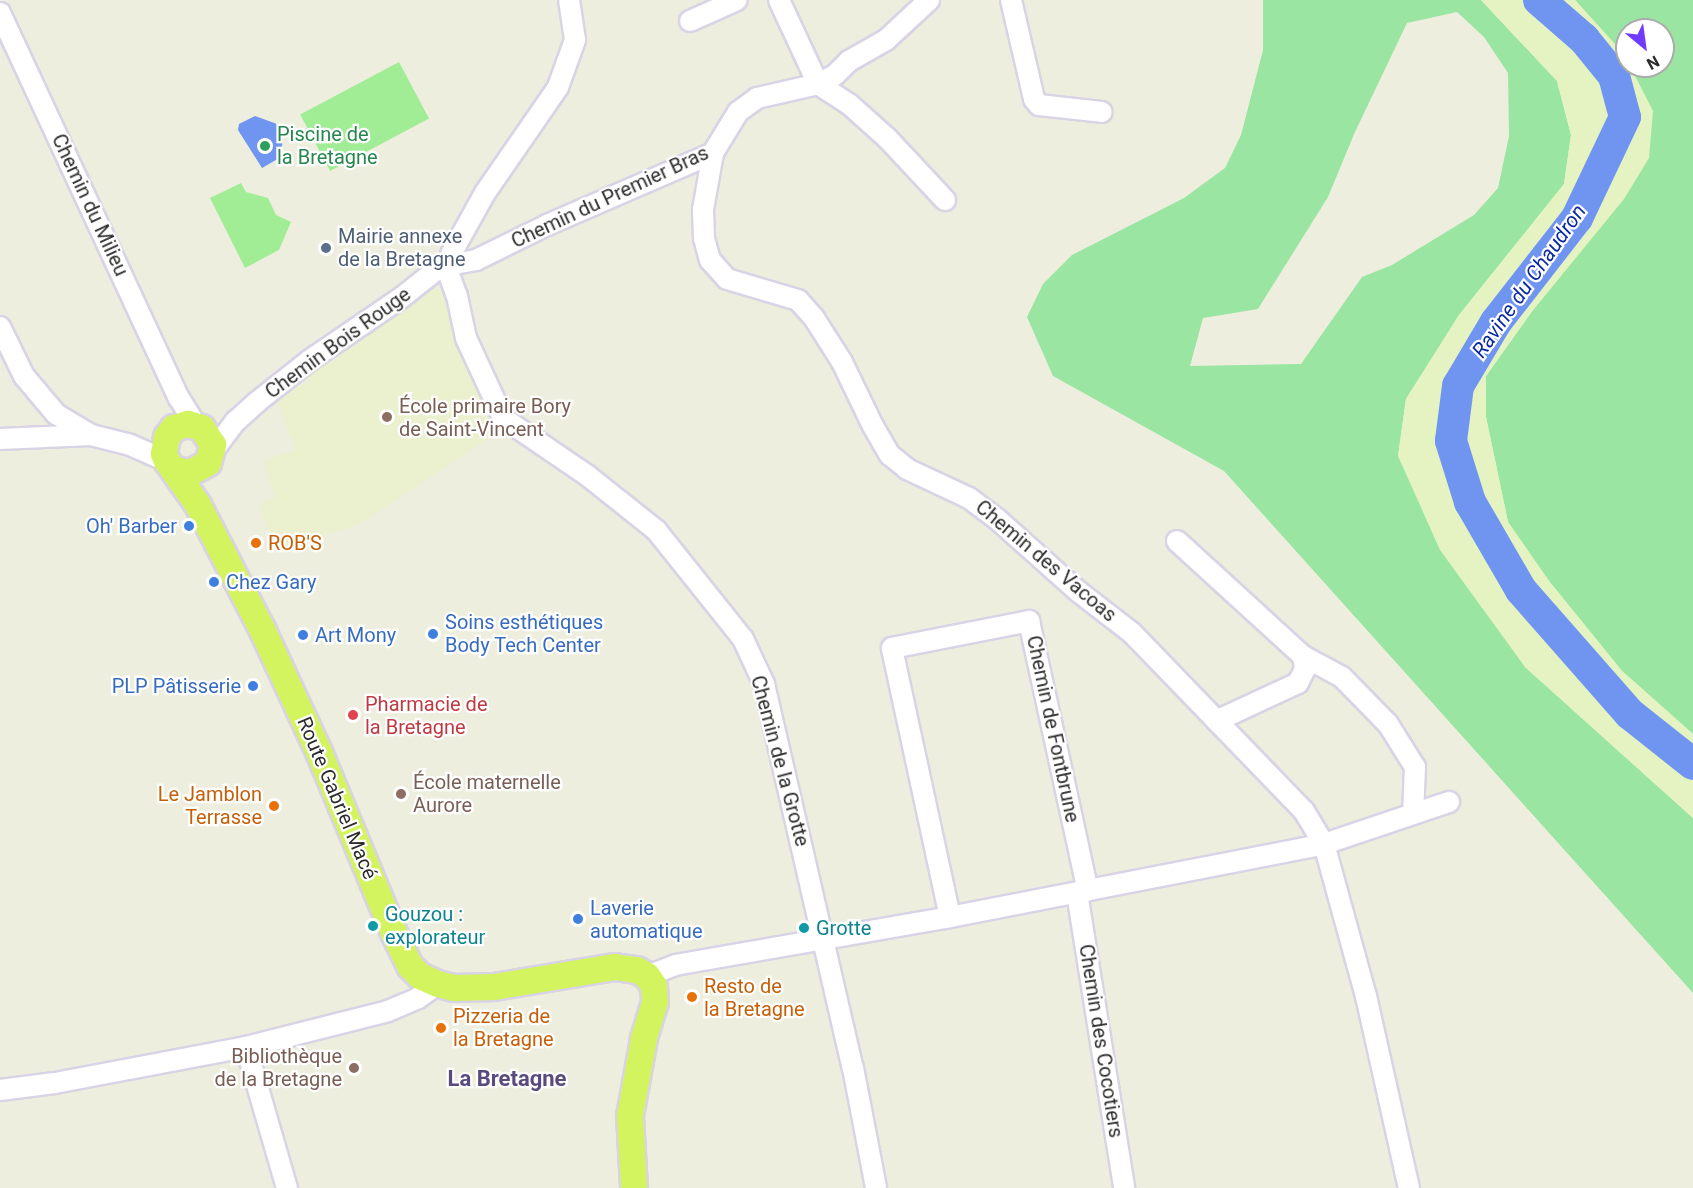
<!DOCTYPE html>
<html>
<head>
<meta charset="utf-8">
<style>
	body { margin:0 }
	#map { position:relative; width:1693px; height:1188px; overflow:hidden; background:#eeeede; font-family:Roboto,sans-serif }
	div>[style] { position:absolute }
	.education>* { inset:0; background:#ebf0ce }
	.green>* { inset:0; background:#9ae5a2 }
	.sand>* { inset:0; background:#e4f3c1 }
	.pitch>* { inset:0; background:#a1ed96; transform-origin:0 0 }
	.water>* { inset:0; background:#7095f1 }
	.river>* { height:32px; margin:-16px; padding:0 16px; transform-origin:16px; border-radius:16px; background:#7095f1 }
	.roads { filter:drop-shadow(2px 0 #d8d3e5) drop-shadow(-2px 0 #d8d3e5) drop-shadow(0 2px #d8d3e5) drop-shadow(0 -2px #d8d3e5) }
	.minor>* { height:20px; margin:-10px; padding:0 10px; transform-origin:10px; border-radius:10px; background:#fff }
	.major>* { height:26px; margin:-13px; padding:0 13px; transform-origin:13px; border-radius:13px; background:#d3f45e }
	.dots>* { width:16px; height:16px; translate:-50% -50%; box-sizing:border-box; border:3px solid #fff; border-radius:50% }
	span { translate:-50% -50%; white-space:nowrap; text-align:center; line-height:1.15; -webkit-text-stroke:4.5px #fff; paint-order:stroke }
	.leisure-label { font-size:20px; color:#27864d }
	.left { translate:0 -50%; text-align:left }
	.street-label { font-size:20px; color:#2c2c2c }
	.service-label { font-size:20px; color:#4e5e75 }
	.education-label { font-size:20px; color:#785e54 }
	.right { translate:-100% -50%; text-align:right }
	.shop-label { font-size:20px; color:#366cbe }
	.food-label { font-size:20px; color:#c56008 }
	.health-label { font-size:20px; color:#be3a42 }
	.culture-label { font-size:20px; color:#0d838f }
	.water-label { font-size:21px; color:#0b2aa2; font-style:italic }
	.quarter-label { font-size:22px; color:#594b7e; font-weight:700 }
	.north { position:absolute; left:1615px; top:18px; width:60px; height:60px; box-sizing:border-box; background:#fff; border:2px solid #ababab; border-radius:50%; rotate:151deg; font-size:16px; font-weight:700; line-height:24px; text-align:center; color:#2c2c2c }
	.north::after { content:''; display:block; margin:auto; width:21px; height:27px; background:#6f3cfd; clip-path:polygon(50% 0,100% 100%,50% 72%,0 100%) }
</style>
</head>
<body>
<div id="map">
	<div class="education">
		<div style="clip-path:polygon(433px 287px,448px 293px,489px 406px,488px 414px,492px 421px,505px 427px,362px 523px,276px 551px,259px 505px,275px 497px,263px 461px,295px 450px,275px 395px,309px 382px,306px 374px,338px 359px,336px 352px,407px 309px)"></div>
	</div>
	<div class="green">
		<div style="clip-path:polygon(evenodd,1263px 0,1481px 0,1557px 81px,1571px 135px,1564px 184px,1459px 315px,1406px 399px,1398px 456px,1525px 667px,1693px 818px,1693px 993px,1224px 471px,1053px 376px,1027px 317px,1043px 284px,1072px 255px,1184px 198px,1225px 168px,1241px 135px,1263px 50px,1263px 0,1457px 12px,1484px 37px,1508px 73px,1509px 136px,1498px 188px,1474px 215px,1392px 265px,1362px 277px,1301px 364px,1190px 366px,1203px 318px,1258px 309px,1328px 197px,1355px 132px,1407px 23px,1457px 12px)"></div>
		<div style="clip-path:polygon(1575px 0,1693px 0,1693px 734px,1622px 671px,1549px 581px,1508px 522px,1486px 417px,1486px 376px,1530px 314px,1652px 111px,1630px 66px,1663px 66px,1663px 30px,1627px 30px,1627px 59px)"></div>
	</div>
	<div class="sand">
		<div style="clip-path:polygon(1481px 0,1575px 0,1626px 56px,1627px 66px,1630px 66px,1653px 111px,1649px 158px,1624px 199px,1530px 314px,1486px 376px,1486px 417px,1508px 522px,1549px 581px,1622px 671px,1693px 734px,1693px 818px,1525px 667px,1440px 550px,1398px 456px,1406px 399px,1459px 315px,1564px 184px,1571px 135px,1557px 81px)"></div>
	</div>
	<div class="pitch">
		<div style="left:399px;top:62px;width:64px;height:112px;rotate:62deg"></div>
		<div style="clip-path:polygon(241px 183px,246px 192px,268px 198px,276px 215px,291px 222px,279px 250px,245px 268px,210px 198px)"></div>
	</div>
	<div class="water">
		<div style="clip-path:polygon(255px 116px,277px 124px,283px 135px,281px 157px,262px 168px,238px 130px,239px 124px)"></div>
	</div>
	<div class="river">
		<div style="left:1539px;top:0;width:60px;rotate:40.9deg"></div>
		<div style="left:1584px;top:39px;width:48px;rotate:51deg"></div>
		<div style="left:1614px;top:76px;width:42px;rotate:75deg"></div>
		<div style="left:1625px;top:117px;width:112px;rotate:115.4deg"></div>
		<div style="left:1577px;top:218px;width:132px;rotate:127.9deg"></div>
		<div style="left:1496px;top:322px;width:74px;rotate:120.7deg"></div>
		<div style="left:1458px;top:386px;width:55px;rotate:97.3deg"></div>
		<div style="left:1451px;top:441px;width:64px;rotate:72.7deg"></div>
		<div style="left:1470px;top:502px;width:102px;rotate:59.9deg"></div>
		<div style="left:1521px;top:590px;width:165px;rotate:48.7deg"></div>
		<div style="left:1630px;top:714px;width:80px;rotate:38.4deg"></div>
	</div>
	<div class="roads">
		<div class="minor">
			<div style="left:779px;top:0;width:93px;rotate:65.1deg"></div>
			<div style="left:818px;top:84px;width:37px;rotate:33deg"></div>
			<div style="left:849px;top:104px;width:51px;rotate:41.8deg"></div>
			<div style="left:887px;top:138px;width:85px;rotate:46.9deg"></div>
			<div style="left:1011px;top:0;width:102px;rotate:76.9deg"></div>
			<div style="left:1034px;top:99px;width:8px;rotate:50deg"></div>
			<div style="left:1039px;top:105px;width:63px;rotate:6.3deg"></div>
			<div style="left:0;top:13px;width:425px;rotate:65.1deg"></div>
			<div style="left:179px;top:398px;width:31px;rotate:58deg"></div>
			<div style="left:690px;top:21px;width:51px;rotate:-24.1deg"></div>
			<div style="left:713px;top:153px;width:58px;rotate:100deg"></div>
			<div style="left:703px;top:210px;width:28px;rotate:88deg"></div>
			<div style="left:704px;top:238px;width:23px;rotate:75deg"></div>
			<div style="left:710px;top:260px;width:25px;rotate:48deg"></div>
			<div style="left:727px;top:279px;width:74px;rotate:16.5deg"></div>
			<div style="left:798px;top:300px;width:24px;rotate:48deg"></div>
			<div style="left:814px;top:318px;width:52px;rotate:57.5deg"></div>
			<div style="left:842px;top:362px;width:71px;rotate:64.2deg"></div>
			<div style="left:873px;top:426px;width:34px;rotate:60deg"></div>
			<div style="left:890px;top:455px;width:22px;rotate:39deg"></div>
			<div style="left:907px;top:469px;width:68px;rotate:25.1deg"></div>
			<div style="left:969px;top:498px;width:35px;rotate:37deg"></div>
			<div style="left:997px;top:519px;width:110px;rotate:41.7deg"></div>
			<div style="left:1079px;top:592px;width:67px;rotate:37.7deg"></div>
			<div style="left:1132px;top:633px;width:248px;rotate:46deg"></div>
			<div style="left:1304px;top:811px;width:39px;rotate:59deg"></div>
			<div style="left:1324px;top:844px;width:158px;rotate:74.6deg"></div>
			<div style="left:1366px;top:996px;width:197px;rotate:77.4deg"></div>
			<div style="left:451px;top:254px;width:70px;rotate:-60.9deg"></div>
			<div style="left:485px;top:193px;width:129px;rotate:-55.4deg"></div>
			<div style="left:558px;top:87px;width:50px;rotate:-70.1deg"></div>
			<div style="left:575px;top:40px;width:40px;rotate:-98.5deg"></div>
			<div style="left:447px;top:269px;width:29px;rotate:70deg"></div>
			<div style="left:457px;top:296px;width:43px;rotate:77.9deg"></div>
			<div style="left:466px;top:338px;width:88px;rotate:65.2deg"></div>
			<div style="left:503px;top:418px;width:103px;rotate:34.3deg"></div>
			<div style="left:588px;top:476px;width:87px;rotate:38.5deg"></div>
			<div style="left:656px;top:530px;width:139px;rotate:51.4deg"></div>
			<div style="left:743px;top:639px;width:50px;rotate:65deg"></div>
			<div style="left:764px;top:684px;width:394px;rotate:77deg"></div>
			<div style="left:853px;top:1068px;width:122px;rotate:79.1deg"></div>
			<div style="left:447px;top:269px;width:9px;rotate:-36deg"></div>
			<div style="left:454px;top:264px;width:22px;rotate:-10deg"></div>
			<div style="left:476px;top:260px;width:79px;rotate:-26.2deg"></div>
			<div style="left:547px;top:225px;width:181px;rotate:-23.4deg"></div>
			<div style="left:713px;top:153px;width:48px;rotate:-58.6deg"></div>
			<div style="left:738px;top:112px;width:24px;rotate:-36deg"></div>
			<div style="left:757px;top:98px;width:63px;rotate:-12.9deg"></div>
			<div style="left:818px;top:84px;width:19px;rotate:-28deg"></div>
			<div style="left:835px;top:75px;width:20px;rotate:-45deg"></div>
			<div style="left:849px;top:61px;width:43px;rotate:-29.6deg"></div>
			<div style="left:886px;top:40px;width:59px;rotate:-42.9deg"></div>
			<div style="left:0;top:327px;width:55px;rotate:63.9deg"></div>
			<div style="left:24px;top:376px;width:50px;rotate:49.9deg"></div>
			<div style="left:56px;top:414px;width:41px;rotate:31deg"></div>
			<div style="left:91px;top:435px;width:38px;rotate:14deg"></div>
			<div style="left:128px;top:444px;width:43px;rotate:23.6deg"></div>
			<div style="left:0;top:439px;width:91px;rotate:-2.5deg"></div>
			<div style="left:213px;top:451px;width:38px;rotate:-53deg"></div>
			<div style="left:236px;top:421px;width:28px;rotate:-42deg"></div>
			<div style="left:257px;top:402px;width:68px;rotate:-38.4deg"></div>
			<div style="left:310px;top:360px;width:110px;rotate:-34.3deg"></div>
			<div style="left:401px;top:298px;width:50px;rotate:-38.5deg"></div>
			<div style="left:1177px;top:541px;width:171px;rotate:42.4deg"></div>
			<div style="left:1303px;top:656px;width:13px;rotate:81deg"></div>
			<div style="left:1305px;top:669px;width:16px;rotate:117deg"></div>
			<div style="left:1298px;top:683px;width:90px;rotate:155.1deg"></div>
			<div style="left:1303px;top:656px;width:44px;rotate:28.3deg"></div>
			<div style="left:1342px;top:677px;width:66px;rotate:45.6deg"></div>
			<div style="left:1388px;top:724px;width:51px;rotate:57.9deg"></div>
			<div style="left:1415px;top:767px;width:47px;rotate:92.4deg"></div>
			<div style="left:1077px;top:893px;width:299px;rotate:80.9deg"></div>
			<div style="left:950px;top:917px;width:275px;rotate:-102.2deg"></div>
			<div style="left:892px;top:648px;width:140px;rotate:-11.1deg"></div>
			<div style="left:1029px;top:621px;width:276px;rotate:77.7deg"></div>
			<div style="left:647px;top:976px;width:30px;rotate:-21deg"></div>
			<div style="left:675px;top:965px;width:279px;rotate:-9.9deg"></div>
			<div style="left:950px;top:917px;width:381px;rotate:-11deg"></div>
			<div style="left:1324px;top:844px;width:132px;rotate:-18.6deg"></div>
			<div style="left:246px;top:1047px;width:147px;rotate:73.8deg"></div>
			<div style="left:0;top:1090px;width:55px;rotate:-7.3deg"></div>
			<div style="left:55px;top:1083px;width:194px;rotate:-10.7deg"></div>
			<div style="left:246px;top:1047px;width:146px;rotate:-14.2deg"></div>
			<div style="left:388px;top:1011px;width:33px;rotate:-23deg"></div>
			<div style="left:418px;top:998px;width:24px;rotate:-35deg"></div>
		</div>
		<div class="major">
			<div style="left:175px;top:470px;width:15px;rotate:11deg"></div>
			<div style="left:190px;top:473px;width:21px;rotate:-29deg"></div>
			<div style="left:208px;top:463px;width:19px;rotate:-74deg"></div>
			<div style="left:213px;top:445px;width:20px;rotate:-123deg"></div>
			<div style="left:202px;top:428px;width:15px;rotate:-164deg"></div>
			<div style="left:188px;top:424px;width:15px;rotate:164deg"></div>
			<div style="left:174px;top:428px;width:11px;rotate:128deg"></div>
			<div style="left:167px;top:437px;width:17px;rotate:100deg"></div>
			<div style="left:164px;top:454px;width:8px;rotate:67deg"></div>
			<div style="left:167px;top:461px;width:54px;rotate:54.8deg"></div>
			<div style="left:198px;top:505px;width:142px;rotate:62.7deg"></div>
			<div style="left:263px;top:631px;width:133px;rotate:65.2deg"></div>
			<div style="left:319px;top:752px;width:196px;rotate:67.5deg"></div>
			<div style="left:394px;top:933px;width:37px;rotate:64deg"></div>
			<div style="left:410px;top:966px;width:14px;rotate:45deg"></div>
			<div style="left:420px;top:976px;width:20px;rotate:24deg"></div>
			<div style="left:438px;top:984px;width:16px;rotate:14deg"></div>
			<div style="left:454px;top:988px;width:40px;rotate:-1.4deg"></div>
			<div style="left:494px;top:987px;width:123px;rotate:-9.4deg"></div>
			<div style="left:615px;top:967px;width:22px;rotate:8deg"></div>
			<div style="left:637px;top:970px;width:12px;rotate:31deg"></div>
			<div style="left:647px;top:976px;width:12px;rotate:55deg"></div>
			<div style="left:654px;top:986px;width:16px;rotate:86deg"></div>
			<div style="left:655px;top:1002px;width:39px;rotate:107deg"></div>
			<div style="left:644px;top:1039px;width:78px;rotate:100.3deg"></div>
			<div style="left:630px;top:1116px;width:72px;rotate:86.8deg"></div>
		</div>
	</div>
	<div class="dots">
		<div style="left:265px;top:146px;background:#2e9e5b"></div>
		<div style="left:326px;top:248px;background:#5c6f8a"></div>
		<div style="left:387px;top:417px;background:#8d6e63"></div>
		<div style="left:189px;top:526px;background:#3f7fe0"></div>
		<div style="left:256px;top:543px;background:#e8710a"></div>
		<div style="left:214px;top:582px;background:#3f7fe0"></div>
		<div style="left:433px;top:634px;background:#3f7fe0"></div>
		<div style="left:303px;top:635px;background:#3f7fe0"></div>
		<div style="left:253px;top:686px;background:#3f7fe0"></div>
		<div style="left:353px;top:715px;background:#e0444e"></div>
		<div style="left:401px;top:794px;background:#8d6e63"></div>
		<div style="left:274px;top:806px;background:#e8710a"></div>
		<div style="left:578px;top:919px;background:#3f7fe0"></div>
		<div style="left:373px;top:926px;background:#0f9aa8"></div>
		<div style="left:804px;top:928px;background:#0f9aa8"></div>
		<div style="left:692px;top:997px;background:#e8710a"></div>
		<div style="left:441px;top:1028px;background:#e8710a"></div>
		<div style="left:354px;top:1068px;background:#8d6e63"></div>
	</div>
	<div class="leisure-label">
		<span class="left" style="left:277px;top:146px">Piscine de<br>la Bretagne</span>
	</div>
	<div class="street-label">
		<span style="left:610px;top:197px;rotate:-25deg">Chemin du Premier Bras</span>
		<span style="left:90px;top:205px;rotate:65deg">Chemin du Milieu</span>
		<span style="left:338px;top:343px;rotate:-36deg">Chemin Bois Rouge</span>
		<span style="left:1046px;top:561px;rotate:40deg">Chemin des Vacoas</span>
		<span style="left:1053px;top:729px;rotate:78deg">Chemin de Fontbrune</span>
		<span style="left:780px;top:761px;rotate:75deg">Chemin de la Grotte</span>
		<span style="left:337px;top:798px;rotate:67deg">Route Gabriel Macé</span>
		<span style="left:1101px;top:1041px;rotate:81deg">Chemin des Cocotiers</span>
	</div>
	<div class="service-label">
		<span class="left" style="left:338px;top:248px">Mairie annexe<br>de la Bretagne</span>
	</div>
	<div class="education-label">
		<span class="left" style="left:399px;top:418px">École primaire Bory<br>de Saint-Vincent</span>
		<span class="left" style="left:413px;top:794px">École maternelle<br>Aurore</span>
		<span class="right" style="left:342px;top:1068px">Bibliothèque<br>de la Bretagne</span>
	</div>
	<div class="shop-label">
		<span class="right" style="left:177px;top:526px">Oh' Barber</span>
		<span class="left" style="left:226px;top:582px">Chez Gary</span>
		<span class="left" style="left:445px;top:634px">Soins esthétiques<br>Body Tech Center</span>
		<span class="left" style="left:315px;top:635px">Art Mony</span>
		<span class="right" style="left:241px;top:686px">PLP Pâtisserie</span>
		<span class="left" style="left:590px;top:920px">Laverie<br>automatique</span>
	</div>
	<div class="food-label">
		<span class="left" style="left:268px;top:543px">ROB'S</span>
		<span class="right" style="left:262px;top:806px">Le Jamblon<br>Terrasse</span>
		<span class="left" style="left:704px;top:998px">Resto de<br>la Bretagne</span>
		<span class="left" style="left:453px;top:1028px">Pizzeria de<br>la Bretagne</span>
	</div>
	<div class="health-label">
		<span class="left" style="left:365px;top:716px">Pharmacie de<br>la Bretagne</span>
	</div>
	<div class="culture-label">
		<span class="left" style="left:385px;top:926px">Gouzou :<br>explorateur</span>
		<span class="left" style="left:816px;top:928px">Grotte</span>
	</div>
	<div class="water-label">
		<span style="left:1529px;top:281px;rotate:-55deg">Ravine du Chaudron</span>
	</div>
	<div class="quarter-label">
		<span style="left:507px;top:1079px">La Bretagne</span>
	</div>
	<div class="north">N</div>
</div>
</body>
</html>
